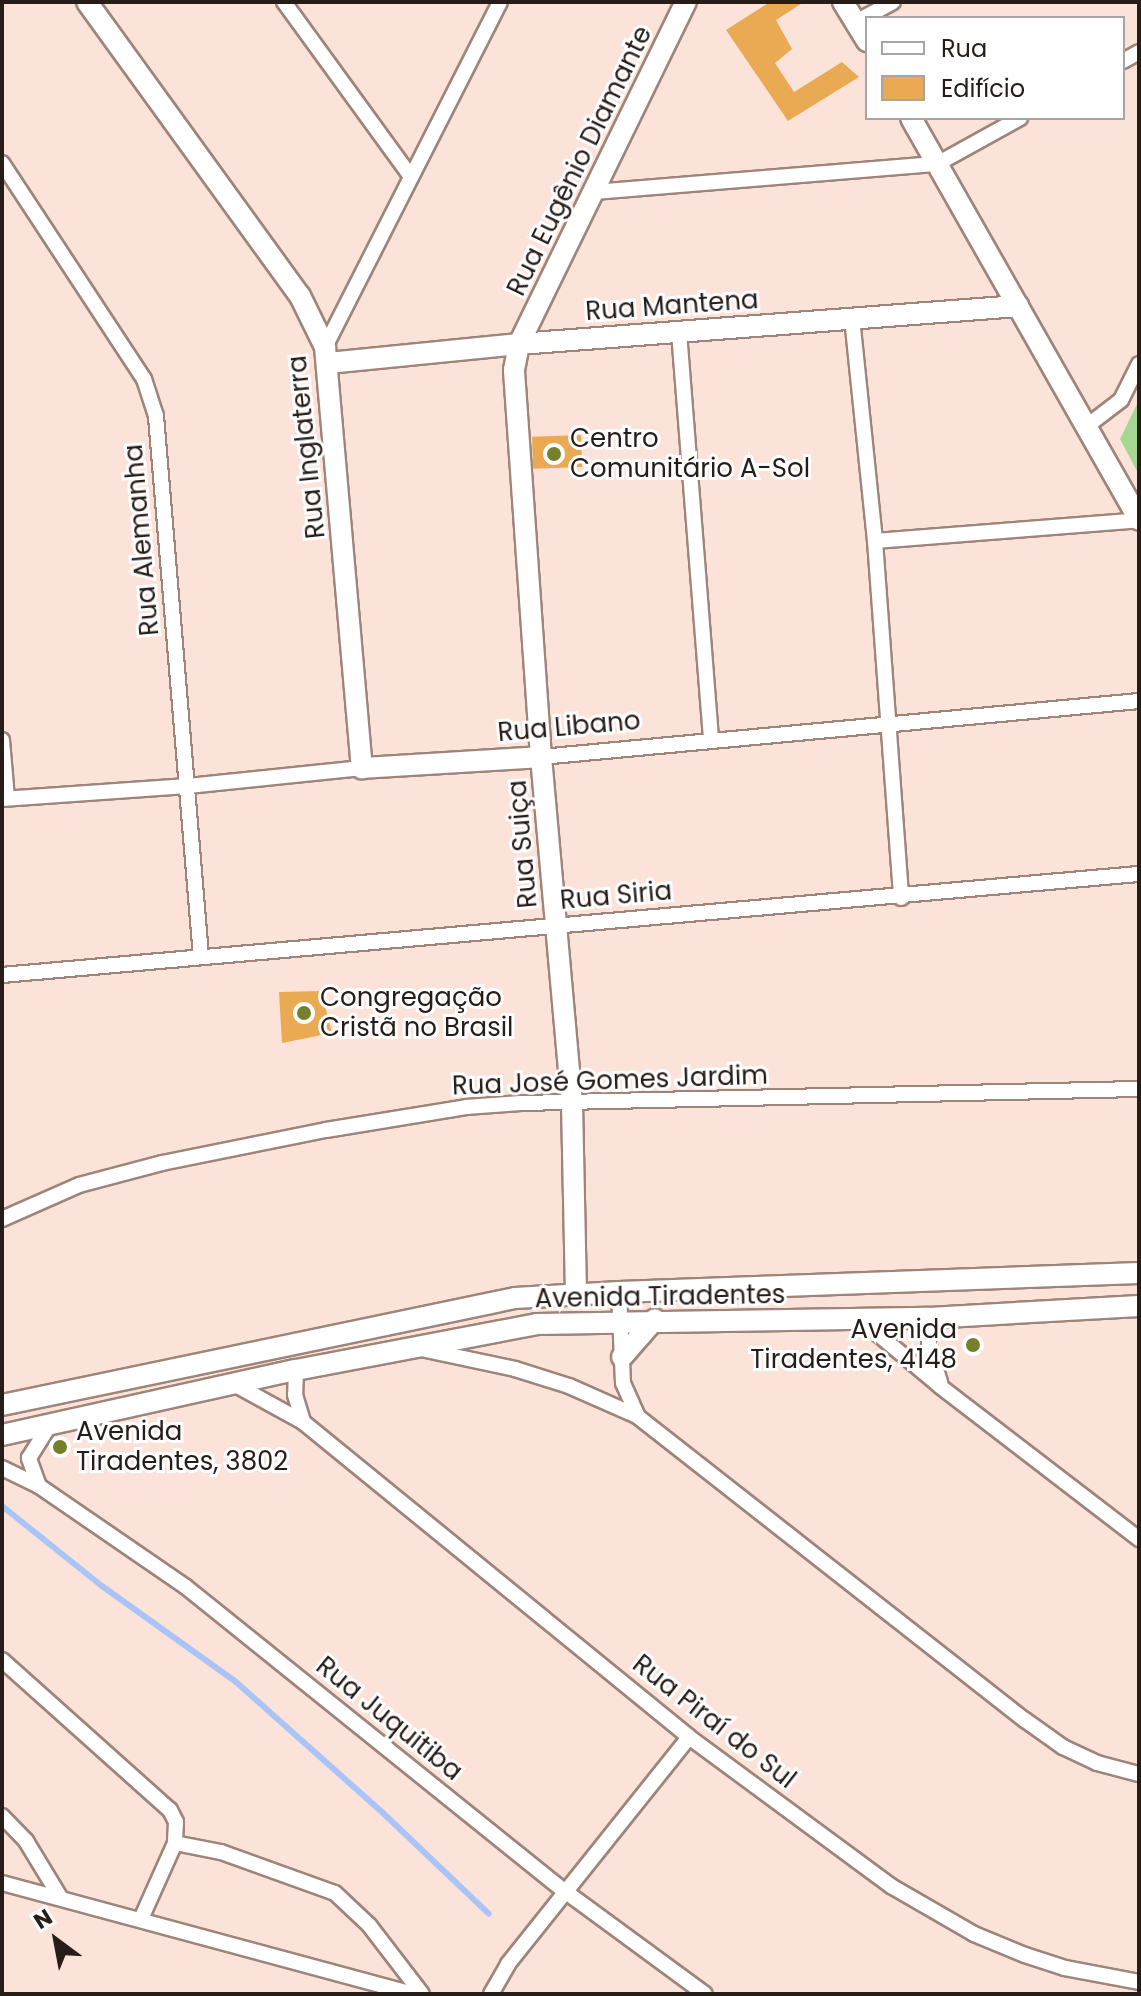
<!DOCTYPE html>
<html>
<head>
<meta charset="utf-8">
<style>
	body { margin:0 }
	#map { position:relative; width:1141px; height:1996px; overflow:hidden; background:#fbe3da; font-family:Poppins,sans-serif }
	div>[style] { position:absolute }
	.green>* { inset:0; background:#a6d790 }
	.stream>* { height:6px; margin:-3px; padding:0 3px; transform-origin:3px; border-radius:3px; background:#abc4f7 }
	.building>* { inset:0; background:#eaa953; transform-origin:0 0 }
	.roads { filter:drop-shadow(2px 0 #9e8479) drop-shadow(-2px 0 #9e8479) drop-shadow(0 2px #9e8479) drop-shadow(0 -2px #9e8479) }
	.street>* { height:14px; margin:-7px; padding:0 7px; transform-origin:7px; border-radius:7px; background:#fff }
	.secondary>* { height:20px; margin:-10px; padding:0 10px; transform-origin:10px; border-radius:10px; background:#fff }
	.dots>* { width:22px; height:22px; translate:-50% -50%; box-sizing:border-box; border:4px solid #fff; border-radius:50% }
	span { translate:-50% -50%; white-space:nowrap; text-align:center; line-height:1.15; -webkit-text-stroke:6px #fff; paint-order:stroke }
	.street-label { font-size:26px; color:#261c18 }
	.poi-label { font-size:26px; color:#261c18 }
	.left { translate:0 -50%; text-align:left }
	.right { translate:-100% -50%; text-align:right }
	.frame { position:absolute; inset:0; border:4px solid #261c18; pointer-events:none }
	.legend { position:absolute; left:865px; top:16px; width:260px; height:104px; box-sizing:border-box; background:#fff; border:2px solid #a8a4a3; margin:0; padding:10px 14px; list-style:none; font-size:24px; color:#261c18 }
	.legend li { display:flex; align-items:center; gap:16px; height:40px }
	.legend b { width:40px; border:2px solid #a8a4a3 }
	.north { position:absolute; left:16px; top:1900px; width:80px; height:80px; -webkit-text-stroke:6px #fff; paint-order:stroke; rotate:328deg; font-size:22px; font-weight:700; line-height:32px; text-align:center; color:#261c18 }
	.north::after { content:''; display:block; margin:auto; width:28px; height:36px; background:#261c18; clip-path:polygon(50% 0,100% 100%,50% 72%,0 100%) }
</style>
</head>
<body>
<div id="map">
	<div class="green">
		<div style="clip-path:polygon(1139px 400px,1139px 475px,1120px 439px)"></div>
	</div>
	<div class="stream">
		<div style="left:2px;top:1506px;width:128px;rotate:38.7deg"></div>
		<div style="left:102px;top:1586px;width:165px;rotate:35.6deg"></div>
		<div style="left:236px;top:1682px;width:197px;rotate:41.7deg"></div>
		<div style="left:383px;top:1813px;width:146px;rotate:43.6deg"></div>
	</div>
	<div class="building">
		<div style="clip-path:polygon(770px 2px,804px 2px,776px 20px,792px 49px,775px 63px,794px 92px,842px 62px,859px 77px,788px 121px,726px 30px)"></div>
		<div style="left:581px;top:435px;width:32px;height:49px;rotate:88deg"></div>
		<div style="clip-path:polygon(321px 991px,332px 1033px,282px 1043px,279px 992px)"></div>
	</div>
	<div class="roads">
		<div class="street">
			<div style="left:284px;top:2px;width:216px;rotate:54deg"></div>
			<div style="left:856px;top:22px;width:42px;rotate:-28.4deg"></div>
			<div style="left:1123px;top:61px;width:18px;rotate:-29deg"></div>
			<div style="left:2px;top:163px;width:258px;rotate:56.7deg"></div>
			<div style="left:144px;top:379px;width:39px;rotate:72deg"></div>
			<div style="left:156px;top:416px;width:542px;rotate:85.24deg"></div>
			<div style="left:595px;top:192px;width:343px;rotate:-4.7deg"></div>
			<div style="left:937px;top:164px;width:95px;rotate:-29deg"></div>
			<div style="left:852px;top:318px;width:224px;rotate:84.1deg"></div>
			<div style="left:875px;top:541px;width:358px;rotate:85.8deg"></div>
			<div style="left:679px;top:332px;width:409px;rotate:85.5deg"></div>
			<div style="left:325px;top:347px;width:387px;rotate:-63.1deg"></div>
			<div style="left:1087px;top:426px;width:43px;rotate:-37.4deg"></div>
			<div style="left:1121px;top:400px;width:40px;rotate:-63.4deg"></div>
			<div style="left:875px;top:541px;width:265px;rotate:-4.5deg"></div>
			<div style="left:2px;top:740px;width:58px;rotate:85.1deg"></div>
			<div style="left:541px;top:757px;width:601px;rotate:-5.35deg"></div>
			<div style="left:2px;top:799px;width:186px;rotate:-4deg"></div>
			<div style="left:188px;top:786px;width:175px;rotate:-5.9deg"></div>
			<div style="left:2px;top:975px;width:1141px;rotate:-5.08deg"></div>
			<div style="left:2px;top:1219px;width:84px;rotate:-23.8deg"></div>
			<div style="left:79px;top:1185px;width:86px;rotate:-14.8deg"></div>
			<div style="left:162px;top:1163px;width:167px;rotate:-11.4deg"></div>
			<div style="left:326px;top:1130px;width:142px;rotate:-9.3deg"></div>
			<div style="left:466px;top:1107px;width:55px;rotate:-4.2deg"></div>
			<div style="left:521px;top:1103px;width:618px;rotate:-1.3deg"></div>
			<div style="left:619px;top:1292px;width:91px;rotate:87.5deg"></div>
			<div style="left:623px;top:1383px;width:35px;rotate:66deg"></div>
			<div style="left:929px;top:1318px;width:28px;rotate:90deg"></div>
			<div style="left:929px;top:1346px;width:39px;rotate:73deg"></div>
			<div style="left:861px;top:1320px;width:104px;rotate:39.9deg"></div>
			<div style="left:941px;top:1387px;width:250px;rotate:37.5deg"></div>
			<div style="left:421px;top:1349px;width:96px;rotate:12deg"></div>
			<div style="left:515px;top:1369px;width:57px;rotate:17.5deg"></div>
			<div style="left:569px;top:1386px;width:74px;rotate:23.8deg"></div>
			<div style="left:637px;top:1416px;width:493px;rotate:38.1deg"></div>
			<div style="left:1025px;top:1720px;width:47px;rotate:35.4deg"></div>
			<div style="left:1063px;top:1747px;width:38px;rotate:25deg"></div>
			<div style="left:1097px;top:1763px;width:43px;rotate:14.7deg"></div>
			<div style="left:296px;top:1370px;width:25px;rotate:92deg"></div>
			<div style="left:295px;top:1395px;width:28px;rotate:73deg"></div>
			<div style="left:234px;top:1384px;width:79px;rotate:28.8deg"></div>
			<div style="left:303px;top:1422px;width:498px;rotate:39.2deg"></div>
			<div style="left:689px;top:1737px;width:251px;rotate:36.4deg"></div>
			<div style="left:891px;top:1886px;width:96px;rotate:30deg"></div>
			<div style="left:974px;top:1934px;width:55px;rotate:22.4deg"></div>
			<div style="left:1025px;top:1955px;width:42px;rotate:18deg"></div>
			<div style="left:1065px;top:1968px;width:75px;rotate:10.7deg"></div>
			<div style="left:2px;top:1468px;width:41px;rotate:25.9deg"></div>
			<div style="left:39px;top:1486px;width:178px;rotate:34.5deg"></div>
			<div style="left:186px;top:1587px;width:487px;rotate:38.8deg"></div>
			<div style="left:566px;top:1892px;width:172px;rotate:36.3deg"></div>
			<div style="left:39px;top:1486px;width:30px;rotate:-110deg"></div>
			<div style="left:29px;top:1458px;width:39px;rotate:-58deg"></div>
			<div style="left:2px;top:1660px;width:225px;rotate:41.8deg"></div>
			<div style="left:170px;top:1810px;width:13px;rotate:63deg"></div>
			<div style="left:176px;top:1822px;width:21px;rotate:93deg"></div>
			<div style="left:175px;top:1843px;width:83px;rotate:114.1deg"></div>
			<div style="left:2px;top:1816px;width:35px;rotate:46deg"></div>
			<div style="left:26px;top:1841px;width:66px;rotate:58.7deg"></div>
			<div style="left:175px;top:1843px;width:47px;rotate:11.1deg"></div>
			<div style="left:221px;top:1852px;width:121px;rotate:19.8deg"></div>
			<div style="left:335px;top:1893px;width:47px;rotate:43.3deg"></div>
			<div style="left:369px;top:1925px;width:87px;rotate:52.5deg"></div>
			<div style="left:2px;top:1883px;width:426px;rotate:15.1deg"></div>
			<div style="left:491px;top:1994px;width:34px;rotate:-60deg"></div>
			<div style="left:508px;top:1964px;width:290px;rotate:-51.4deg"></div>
		</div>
		<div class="secondary">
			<div style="left:87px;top:2px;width:363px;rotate:54.1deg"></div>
			<div style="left:300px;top:296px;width:57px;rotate:63.9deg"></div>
			<div style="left:325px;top:347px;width:423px;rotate:85deg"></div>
			<div style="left:362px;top:768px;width:179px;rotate:-3.5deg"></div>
			<div style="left:843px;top:2px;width:46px;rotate:58.4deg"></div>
			<div style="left:911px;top:118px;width:462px;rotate:60.4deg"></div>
			<div style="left:328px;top:363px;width:192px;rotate:-5.7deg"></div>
			<div style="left:519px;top:344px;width:501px;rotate:-4.35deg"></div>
			<div style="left:576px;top:1294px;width:190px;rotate:-91.2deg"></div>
			<div style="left:572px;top:1104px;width:348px;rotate:-95.1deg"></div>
			<div style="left:541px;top:757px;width:388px;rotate:-94deg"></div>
			<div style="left:514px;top:370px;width:26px;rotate:-79deg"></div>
			<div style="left:519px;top:344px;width:381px;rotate:-64deg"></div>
			<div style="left:622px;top:1357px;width:50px;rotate:-49deg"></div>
			<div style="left:2px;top:1405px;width:524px;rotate:-11.78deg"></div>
			<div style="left:515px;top:1298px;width:104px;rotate:-3.3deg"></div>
			<div style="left:619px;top:1292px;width:520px;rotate:-2.09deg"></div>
			<div style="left:2px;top:1435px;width:301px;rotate:-12.5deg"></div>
			<div style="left:296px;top:1370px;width:245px;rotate:-10.8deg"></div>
			<div style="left:537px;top:1324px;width:392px;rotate:-0.9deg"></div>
			<div style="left:929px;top:1318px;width:210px;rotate:-3.3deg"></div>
		</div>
	</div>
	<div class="dots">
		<div style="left:554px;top:454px;background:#74802c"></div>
		<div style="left:304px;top:1013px;background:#74802c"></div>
		<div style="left:973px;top:1345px;background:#74802c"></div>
		<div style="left:60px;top:1447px;background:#74802c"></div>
	</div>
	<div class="street-label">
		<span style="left:580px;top:161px;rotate:-64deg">Rua Eugênio Diamante</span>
		<span style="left:672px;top:306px;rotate:-4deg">Rua Mantena</span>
		<span style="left:307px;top:447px;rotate:-96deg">Rua Inglaterra</span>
		<span style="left:142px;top:540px;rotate:-95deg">Rua Alemanha</span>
		<span style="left:569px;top:727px;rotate:-5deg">Rua Libano</span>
		<span style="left:523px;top:844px;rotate:-95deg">Rua Suiça</span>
		<span style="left:616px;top:896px;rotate:-5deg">Rua Siria</span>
		<span style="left:610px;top:1081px;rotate:-2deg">Rua José Gomes Jardim</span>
		<span style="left:660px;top:1297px;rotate:-1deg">Avenida Tiradentes</span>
		<span style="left:389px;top:1719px;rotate:39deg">Rua Juquitiba</span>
		<span style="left:714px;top:1722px;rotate:38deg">Rua Piraí do Sul</span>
	</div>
	<div class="poi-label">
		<span class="left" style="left:570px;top:454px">Centro<br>Comunitário A-Sol</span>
		<span class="left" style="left:320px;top:1013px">Congregação<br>Cristã no Brasil</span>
		<span class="right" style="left:957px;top:1345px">Avenida<br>Tiradentes, 4148</span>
		<span class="left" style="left:76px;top:1447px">Avenida<br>Tiradentes, 3802</span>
	</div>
	<div class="frame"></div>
	<ul class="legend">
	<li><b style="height:10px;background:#fff"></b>Rua</li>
	<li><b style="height:22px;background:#eaa953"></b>Edifício</li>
	</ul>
	<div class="north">N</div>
</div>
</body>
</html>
